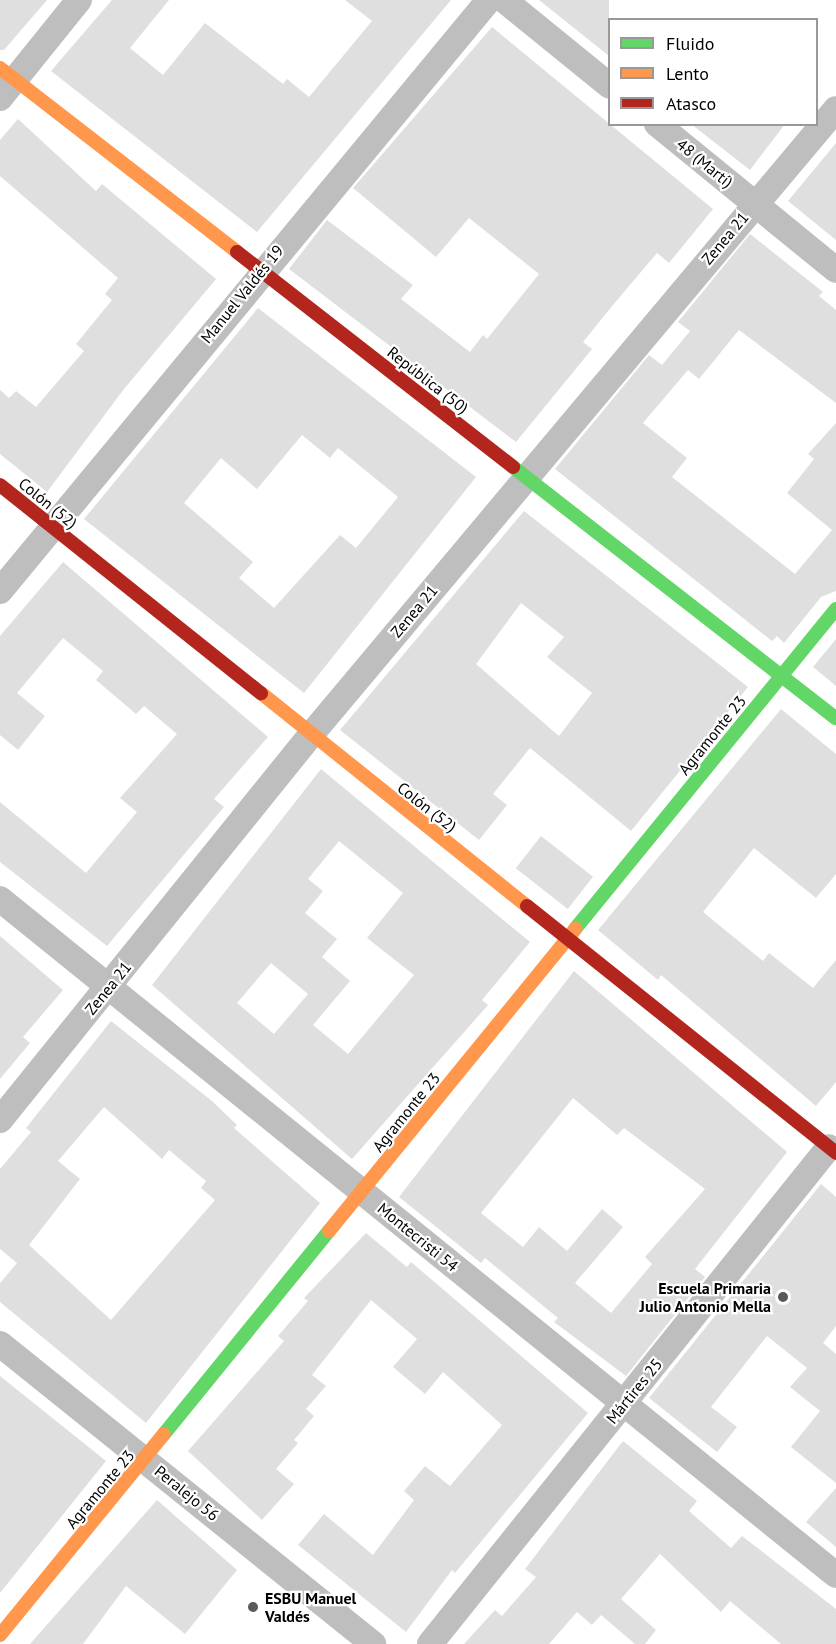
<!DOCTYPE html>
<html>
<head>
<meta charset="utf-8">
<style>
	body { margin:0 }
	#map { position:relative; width:836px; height:1644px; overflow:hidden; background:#fff; font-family:"PT Sans",sans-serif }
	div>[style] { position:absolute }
	.building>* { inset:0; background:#dfdfdf; transform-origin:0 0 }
	.street>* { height:26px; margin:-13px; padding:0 13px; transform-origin:13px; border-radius:13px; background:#bebebe }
	.fast>* { height:14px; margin:-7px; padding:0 7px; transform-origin:7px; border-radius:7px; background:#63d668 }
	.slow>* { height:14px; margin:-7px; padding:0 7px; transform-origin:7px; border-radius:7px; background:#ff974d }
	.jam>* { height:14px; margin:-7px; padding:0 7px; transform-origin:7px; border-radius:7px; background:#b3261e }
	.dots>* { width:16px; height:16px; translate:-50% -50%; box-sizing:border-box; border:3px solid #fff; border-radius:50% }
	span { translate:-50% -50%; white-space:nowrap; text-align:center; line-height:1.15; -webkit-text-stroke:4.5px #fff; paint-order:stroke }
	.street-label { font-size:16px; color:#000 }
	.poi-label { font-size:16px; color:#000; font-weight:700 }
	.right { translate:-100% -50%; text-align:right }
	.left { translate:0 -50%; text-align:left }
	.legend { position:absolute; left:608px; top:18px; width:210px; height:108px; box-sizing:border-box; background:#fff; border:2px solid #999; margin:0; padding:8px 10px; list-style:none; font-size:18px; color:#000 }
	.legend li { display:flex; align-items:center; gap:12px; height:30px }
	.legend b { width:30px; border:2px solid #999 }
</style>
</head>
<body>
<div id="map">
	<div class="building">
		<div style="clip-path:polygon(0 0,47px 0,4px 50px,0 50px)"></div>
		<div style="clip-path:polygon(112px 0,169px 0,130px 48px,163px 75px,205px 23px,283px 84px,287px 79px,309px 97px,372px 21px,345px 0,451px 0,257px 232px,51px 71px)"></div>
		<div style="clip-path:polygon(539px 0,609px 0,609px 56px)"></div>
		<div style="clip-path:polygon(492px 27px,713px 209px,669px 263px,657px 253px,613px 305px,583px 342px,592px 349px,516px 442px,289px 269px,327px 220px,413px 285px,401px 299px,470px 352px,483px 335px,487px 339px,539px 274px,469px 218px,436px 257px,353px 188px)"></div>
		<div style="clip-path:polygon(18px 119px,96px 191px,102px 184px,216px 279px,124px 389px,47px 492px,0 454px,0 390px,9px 398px,16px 391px,36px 407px,84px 351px,76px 344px,112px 300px,105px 294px,118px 278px,0 176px,0 140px)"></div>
		<div style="clip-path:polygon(691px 124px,785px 124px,750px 170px)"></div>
		<div style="clip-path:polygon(836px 143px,836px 240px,788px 201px)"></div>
		<div style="clip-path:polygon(750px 234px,823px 292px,819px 296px,836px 310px,836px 403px,739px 330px,699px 379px,688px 370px,643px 423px,687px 458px,672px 477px,795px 574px,832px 530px,787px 493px,814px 459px,808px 454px,836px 423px,836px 591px,821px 597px,784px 643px,777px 636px,772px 641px,555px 469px,649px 355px,662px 365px,690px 331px,678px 322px)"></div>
		<div style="clip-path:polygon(evenodd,258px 308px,476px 477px,304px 693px,84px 519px,258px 308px,302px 435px,330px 458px,338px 448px,398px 497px,356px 548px,340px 535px,274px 608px,239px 578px,253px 562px,184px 503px,221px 458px,257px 489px,302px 435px)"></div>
		<div style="clip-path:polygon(evenodd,524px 511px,748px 687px,631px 831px,530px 748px,493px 794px,507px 805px,479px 840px,340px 730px,524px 511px,521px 603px,564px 637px,547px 657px,592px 693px,559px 736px,476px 664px,521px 603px)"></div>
		<div style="clip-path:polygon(63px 562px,268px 737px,214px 799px,224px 807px,107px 946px,0 862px,0 802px,86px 873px,137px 812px,120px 798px,177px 734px,144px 706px,136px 714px,96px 680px,103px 671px,63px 638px,17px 693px,45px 716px,18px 750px,0 735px,0 636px)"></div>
		<div style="clip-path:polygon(836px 639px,836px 686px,813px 667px)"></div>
		<div style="clip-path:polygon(781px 709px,836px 754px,836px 874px,816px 898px,754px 848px,703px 912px,763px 961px,769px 953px,813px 988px,836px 960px,836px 1082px,816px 1106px,661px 975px,658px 980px,598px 930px)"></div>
		<div style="clip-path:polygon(evenodd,321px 769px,530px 942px,482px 1000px,488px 1005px,352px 1159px,152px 985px,321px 769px,339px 841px,403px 893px,367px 938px,414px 975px,348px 1054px,313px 1025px,350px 981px,322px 957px,337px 939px,305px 913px,323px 891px,308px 879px,339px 841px,321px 769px,271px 963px,308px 994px,274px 1034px,237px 1003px,271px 963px)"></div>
		<div style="left:541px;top:836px;width:66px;height:41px;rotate:38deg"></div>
		<div style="clip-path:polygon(0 936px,63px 990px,23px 1037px,30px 1043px,0 1079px)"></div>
		<div style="clip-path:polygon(evenodd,574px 971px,787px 1152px,695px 1269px,705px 1277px,626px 1376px,554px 1322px,558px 1318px,485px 1258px,481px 1263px,399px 1197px,574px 971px,573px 1098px,617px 1135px,624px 1128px,705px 1189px,645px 1257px,652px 1264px,611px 1313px,575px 1283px,623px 1227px,602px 1209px,567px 1251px,539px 1227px,523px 1247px,481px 1213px,573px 1098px)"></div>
		<div style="clip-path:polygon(evenodd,111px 1021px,212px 1101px,237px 1125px,234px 1128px,320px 1203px,146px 1423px,0 1302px,0 1283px,17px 1263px,0 1249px,0 1169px,31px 1132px,26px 1128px,111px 1021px,104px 1107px,162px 1159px,169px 1150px,206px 1181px,201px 1188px,215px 1200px,111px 1320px,29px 1245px,80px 1179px,58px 1161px,104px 1107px)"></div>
		<div style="clip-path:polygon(821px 1184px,836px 1197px,836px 1326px,823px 1343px,836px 1354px,836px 1483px,791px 1447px,820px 1411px,790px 1387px,807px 1368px,767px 1336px,711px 1407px,737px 1427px,717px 1452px,649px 1398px)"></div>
		<div style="clip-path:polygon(366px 1233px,407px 1267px,411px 1262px,588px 1413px,455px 1573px,452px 1570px,406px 1632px,298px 1545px,324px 1514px,373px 1555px,414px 1500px,404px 1491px,425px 1466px,450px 1486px,502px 1425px,443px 1372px,425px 1394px,393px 1367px,417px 1339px,371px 1300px,312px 1375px,326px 1386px,306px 1409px,314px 1416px,294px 1440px,298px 1443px,276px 1469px,294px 1484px,262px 1520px,188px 1451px,284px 1341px,278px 1336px,308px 1301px,304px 1298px)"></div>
		<div style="clip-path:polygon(0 1376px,106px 1461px,0 1593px)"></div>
		<div style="clip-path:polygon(623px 1441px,697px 1501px,689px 1511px,731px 1548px,742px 1536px,836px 1609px,836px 1644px,781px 1644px,730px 1601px,721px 1612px,660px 1554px,621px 1599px,656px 1630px,645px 1644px,635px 1644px,601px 1615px,592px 1625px,577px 1612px,549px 1644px,464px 1644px,495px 1610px,502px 1616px,536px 1577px,525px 1569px)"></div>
		<div style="clip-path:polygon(836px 1488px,836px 1547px,806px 1522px)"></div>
		<div style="clip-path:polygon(157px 1500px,237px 1570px,185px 1634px,126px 1586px,83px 1644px,30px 1644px)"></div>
	</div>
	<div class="street">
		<div style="left:504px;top:0;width:136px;rotate:39.1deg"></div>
		<div style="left:0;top:98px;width:126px;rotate:-51.1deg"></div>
		<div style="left:657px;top:124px;width:231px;rotate:39.2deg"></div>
		<div style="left:0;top:591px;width:767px;rotate:-50.4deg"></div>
		<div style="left:0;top:899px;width:1075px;rotate:38.96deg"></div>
		<div style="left:0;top:1120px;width:494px;rotate:-51.1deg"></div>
		<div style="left:310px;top:736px;width:818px;rotate:-50.01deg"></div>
		<div style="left:0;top:1344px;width:479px;rotate:38.8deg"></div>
		<div style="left:430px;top:1644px;width:637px;rotate:-51.24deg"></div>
	</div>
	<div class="fast">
		<div style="left:513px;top:467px;width:409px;rotate:37.9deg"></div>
		<div style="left:575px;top:929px;width:413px;rotate:-50.8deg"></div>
		<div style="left:164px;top:1434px;width:262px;rotate:-50.9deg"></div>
	</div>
	<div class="slow">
		<div style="left:0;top:68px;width:300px;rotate:37.8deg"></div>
		<div style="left:261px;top:693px;width:341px;rotate:38.7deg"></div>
		<div style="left:329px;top:1231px;width:390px;rotate:-50.8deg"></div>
		<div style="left:0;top:1635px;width:259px;rotate:-50.8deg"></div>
	</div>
	<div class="jam">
		<div style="left:237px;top:252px;width:350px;rotate:37.9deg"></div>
		<div style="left:0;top:485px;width:334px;rotate:38.6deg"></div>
		<div style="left:527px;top:906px;width:396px;rotate:38.6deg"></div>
	</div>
	<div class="dots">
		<div style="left:783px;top:1297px;background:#595959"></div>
		<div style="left:253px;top:1607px;background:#595959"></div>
	</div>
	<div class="street-label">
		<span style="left:705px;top:163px;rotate:39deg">48 (Martí)</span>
		<span style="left:725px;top:238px;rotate:-50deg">Zenea 21</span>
		<span style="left:242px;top:294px;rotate:-51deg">Manuel Valdés 19</span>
		<span style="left:428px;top:380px;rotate:38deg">República (50)</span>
		<span style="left:48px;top:503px;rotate:39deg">Colón (52)</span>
		<span style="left:414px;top:611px;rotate:-50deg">Zenea 21</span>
		<span style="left:712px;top:735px;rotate:-51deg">Agramonte 23</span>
		<span style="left:427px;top:807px;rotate:38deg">Colón (52)</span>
		<span style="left:108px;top:988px;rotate:-51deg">Zenea 21</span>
		<span style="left:406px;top:1112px;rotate:-51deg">Agramonte 23</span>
		<span style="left:418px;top:1237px;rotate:39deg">Montecristi 54</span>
		<span style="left:634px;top:1391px;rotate:-51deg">Mártires 25</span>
		<span style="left:100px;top:1489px;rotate:-50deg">Agramonte 23</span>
		<span style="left:187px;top:1493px;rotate:39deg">Peralejo 56</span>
	</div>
	<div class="poi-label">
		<span class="right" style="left:771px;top:1297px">Escuela Primaria<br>Julio Antonio Mella</span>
		<span class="left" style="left:265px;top:1607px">ESBU Manuel<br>Valdés</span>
	</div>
	<ul class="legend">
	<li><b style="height:8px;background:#63d668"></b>Fluido</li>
	<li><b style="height:8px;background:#ff974d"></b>Lento</li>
	<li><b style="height:8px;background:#b3261e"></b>Atasco</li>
	</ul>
</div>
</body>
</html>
